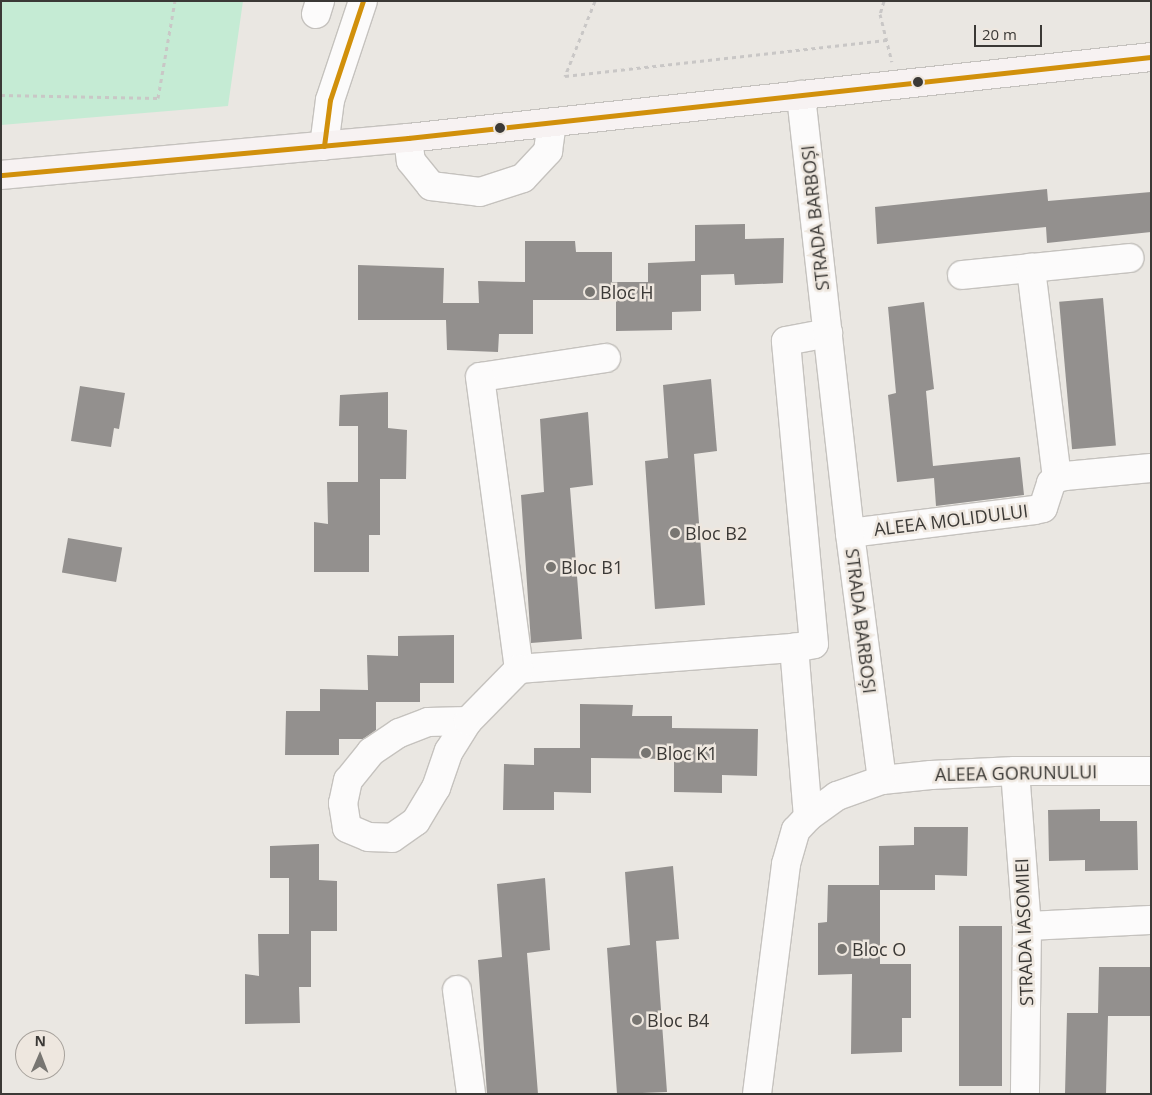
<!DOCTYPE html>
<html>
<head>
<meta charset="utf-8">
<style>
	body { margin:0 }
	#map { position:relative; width:1152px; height:1095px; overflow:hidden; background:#eae7e2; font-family:"Open Sans",sans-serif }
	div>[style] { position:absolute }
	.green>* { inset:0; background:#c5ebd4 }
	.building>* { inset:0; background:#93908e; transform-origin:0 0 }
	.path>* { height:3px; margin-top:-1.5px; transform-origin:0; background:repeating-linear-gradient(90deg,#c9c7c6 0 4px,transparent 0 8px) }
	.roads { filter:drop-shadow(1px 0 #c5c2be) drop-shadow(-1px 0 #c5c2be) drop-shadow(0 1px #c5c2be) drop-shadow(0 -1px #c5c2be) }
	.minor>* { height:28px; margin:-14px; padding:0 14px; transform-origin:14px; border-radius:14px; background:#fcfbfb }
	.major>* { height:28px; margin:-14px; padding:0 14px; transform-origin:14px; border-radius:14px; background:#f7f2f2 }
	.bus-1>* { height:5px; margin:-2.5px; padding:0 2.5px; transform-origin:2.5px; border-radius:2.5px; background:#d1900b }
	.dots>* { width:14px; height:14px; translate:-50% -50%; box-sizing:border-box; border:2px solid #eee7df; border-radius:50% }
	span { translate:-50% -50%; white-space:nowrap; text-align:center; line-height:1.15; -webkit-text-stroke:5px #eee7df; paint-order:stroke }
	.street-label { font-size:18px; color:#3b3936 }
	.poi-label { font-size:18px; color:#3b3936 }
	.left { translate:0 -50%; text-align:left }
	.frame { position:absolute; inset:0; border:2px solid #3b3936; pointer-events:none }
	.north { position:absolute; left:15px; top:1030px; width:50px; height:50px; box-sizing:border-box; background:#eee7df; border:1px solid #a6a19b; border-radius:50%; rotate:1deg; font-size:14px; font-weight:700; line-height:20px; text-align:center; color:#3b3936 }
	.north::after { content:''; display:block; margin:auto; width:18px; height:22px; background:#787672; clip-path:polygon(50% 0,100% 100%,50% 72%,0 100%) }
	.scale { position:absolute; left:974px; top:25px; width:68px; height:22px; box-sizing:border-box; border:2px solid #3b3936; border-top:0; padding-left:6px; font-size:15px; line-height:18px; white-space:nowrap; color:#3b3936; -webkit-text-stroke:4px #eee7df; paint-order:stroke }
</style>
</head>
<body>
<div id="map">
	<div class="green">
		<div style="clip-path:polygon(1px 1px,243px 1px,228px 106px,1px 125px)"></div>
	</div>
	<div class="building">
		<div style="clip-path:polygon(1047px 189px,1048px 201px,1151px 192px,1151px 232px,1047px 243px,1046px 227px,877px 244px,875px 207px)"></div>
		<div style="clip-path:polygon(745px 224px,745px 239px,784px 238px,783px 283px,735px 285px,734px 274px,701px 275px,701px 311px,672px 312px,672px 330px,616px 331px,616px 300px,533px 300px,533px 334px,499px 334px,498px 352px,447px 350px,446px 320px,358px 320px,358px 265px,444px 268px,443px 303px,479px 303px,478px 281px,525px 282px,525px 241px,575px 241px,576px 252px,612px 252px,612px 282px,648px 282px,648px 263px,695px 261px,695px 225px)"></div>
		<div style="left:1103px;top:298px;width:148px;height:44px;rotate:85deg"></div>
		<div style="clip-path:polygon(924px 302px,934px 389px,926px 391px,933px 466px,1020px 457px,1024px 495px,936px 506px,934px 478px,897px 482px,888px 395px,896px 393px,888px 307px)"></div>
		<div style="clip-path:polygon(711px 379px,717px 451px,694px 454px,705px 605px,655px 609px,645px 461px,668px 458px,663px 385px)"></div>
		<div style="clip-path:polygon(80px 386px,125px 393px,119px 429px,114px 428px,111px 447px,71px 441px)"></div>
		<div style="clip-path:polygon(388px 392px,388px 428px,407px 430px,406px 479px,380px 479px,380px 535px,369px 535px,369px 572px,314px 572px,314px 522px,328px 524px,327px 482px,358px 482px,358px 426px,339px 426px,340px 395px)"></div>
		<div style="clip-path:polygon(588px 412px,593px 485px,570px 488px,582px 639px,531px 643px,521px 495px,544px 492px,540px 419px)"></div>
		<div style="left:68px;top:538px;width:55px;height:35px;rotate:10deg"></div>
		<div style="clip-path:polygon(454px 635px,454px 683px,420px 683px,420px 702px,376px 702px,376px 730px,363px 739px,339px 739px,339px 755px,285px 755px,286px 711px,320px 711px,320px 689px,368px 690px,367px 655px,398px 656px,398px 636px)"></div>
		<div style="clip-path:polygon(580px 704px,633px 705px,632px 716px,672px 716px,672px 728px,758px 729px,757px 776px,722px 775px,722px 793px,674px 792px,674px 759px,591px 758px,591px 793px,554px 792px,554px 810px,503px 810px,504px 764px,534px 765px,534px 748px,580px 748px)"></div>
		<div style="clip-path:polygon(1100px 809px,1100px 821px,1137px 821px,1138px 870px,1085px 871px,1085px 860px,1049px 861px,1048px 810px)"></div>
		<div style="clip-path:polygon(914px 827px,968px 827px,967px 876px,935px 875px,935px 890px,880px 890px,880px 964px,911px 964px,911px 1018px,902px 1018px,902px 1052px,851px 1054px,852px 974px,818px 975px,818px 923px,827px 922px,828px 885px,879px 885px,879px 846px,914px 845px)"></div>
		<div style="clip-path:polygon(319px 844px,319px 880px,337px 881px,337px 931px,311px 931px,311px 987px,299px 987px,300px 1023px,245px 1024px,245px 974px,259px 976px,258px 934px,289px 934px,289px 878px,270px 878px,270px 846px)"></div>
		<div style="clip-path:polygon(673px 866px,679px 939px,656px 941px,667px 1092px,617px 1094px,607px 948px,630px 945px,625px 872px)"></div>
		<div style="clip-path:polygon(545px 878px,550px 950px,527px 953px,538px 1094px,487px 1094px,478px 960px,502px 957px,497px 884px)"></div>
		<div style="left:959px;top:926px;width:43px;height:160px"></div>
		<div style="clip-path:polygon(1099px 967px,1151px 967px,1151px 1016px,1108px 1016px,1106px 1094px,1065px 1094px,1067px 1013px,1098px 1013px)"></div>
	</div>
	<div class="path">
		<div style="left:595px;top:1px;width:81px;rotate:111.8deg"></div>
		<div style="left:565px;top:76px;width:323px;rotate:-6.4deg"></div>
		<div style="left:884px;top:1px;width:14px;rotate:107deg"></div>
		<div style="left:880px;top:14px;width:49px;rotate:76deg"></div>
		<div style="left:1px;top:95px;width:157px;rotate:1.1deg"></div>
		<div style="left:158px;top:98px;width:98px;rotate:-80.1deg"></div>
	</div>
	<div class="roads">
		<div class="minor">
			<div style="left:316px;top:14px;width:14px;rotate:-73deg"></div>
			<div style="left:408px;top:138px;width:23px;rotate:83deg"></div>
			<div style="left:411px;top:161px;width:32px;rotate:51deg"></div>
			<div style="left:431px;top:186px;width:49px;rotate:7deg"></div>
			<div style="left:480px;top:192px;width:45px;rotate:-18deg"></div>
			<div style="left:523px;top:178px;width:37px;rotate:-47deg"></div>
			<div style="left:548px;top:151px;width:29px;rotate:-82deg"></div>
			<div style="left:324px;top:146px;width:46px;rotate:-82.6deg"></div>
			<div style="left:330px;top:100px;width:104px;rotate:-71.6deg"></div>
			<div style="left:962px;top:275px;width:69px;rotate:-5.8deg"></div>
			<div style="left:606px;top:358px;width:127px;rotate:171.4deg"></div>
			<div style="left:480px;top:377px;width:295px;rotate:82.4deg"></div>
			<div style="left:519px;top:669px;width:276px;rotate:-4.4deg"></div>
			<div style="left:1057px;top:478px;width:212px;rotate:-97.1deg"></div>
			<div style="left:1031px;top:268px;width:99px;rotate:-5.8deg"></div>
			<div style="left:850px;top:533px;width:186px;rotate:-7.1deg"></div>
			<div style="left:1035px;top:510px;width:8px;rotate:-14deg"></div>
			<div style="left:1043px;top:508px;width:26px;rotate:-72deg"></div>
			<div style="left:1051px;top:483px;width:8px;rotate:-40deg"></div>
			<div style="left:1057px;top:478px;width:8px;rotate:-14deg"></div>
			<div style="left:1065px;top:476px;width:86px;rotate:-5.3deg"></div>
			<div style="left:468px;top:721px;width:40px;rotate:178.6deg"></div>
			<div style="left:428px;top:722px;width:31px;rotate:159deg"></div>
			<div style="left:399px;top:733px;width:34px;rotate:146deg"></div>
			<div style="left:371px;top:752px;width:36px;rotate:129deg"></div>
			<div style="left:348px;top:780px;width:24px;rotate:102deg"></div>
			<div style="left:343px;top:803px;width:25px;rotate:81deg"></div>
			<div style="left:347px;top:828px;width:23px;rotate:23deg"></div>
			<div style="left:368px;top:837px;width:24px;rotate:2deg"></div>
			<div style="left:392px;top:838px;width:29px;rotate:-35deg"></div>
			<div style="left:416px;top:821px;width:39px;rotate:-59deg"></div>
			<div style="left:436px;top:788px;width:39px;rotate:-71deg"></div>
			<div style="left:449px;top:751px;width:36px;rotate:-58deg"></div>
			<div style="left:468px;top:721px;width:73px;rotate:-45.6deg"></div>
			<div style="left:1015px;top:771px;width:155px;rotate:85.6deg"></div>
			<div style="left:1027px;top:926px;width:168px;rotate:90.7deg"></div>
			<div style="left:882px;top:780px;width:49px;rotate:-5.8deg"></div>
			<div style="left:931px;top:775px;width:84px;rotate:-2.7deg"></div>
			<div style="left:1015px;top:771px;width:136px"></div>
			<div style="left:808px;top:817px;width:170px;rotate:-94.7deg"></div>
			<div style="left:794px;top:648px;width:20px;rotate:-11deg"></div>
			<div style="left:814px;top:644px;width:304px;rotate:-95.3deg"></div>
			<div style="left:786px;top:341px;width:43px;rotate:-10.8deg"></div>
			<div style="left:1027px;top:926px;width:124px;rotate:-2.8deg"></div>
			<div style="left:457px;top:990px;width:105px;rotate:82.3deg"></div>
			<div style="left:757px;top:1094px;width:232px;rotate:-82.8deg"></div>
			<div style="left:786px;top:864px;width:35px;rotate:-74deg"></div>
			<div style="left:796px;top:830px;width:18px;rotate:-47deg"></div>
			<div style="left:808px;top:817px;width:36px;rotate:-36deg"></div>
			<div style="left:837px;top:796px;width:48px;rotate:-19.6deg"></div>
			<div style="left:882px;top:780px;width:249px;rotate:-97.4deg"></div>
			<div style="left:850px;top:533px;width:441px;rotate:-96.4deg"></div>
		</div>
		<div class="major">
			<div style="left:1px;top:175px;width:409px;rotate:-5.2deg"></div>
			<div style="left:408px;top:138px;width:747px;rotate:-6.22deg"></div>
		</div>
	</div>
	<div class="bus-1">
		<div style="left:324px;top:146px;width:46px;rotate:-82.6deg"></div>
		<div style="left:330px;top:100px;width:104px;rotate:-71.6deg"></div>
		<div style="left:1px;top:175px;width:409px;rotate:-5.2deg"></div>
		<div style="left:408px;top:138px;width:747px;rotate:-6.22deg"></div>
	</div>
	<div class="dots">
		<div style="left:918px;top:82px;background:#3b3936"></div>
		<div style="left:500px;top:128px;background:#3b3936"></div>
		<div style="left:590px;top:292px;background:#787672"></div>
		<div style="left:675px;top:533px;background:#787672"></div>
		<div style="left:551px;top:567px;background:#787672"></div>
		<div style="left:646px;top:753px;background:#787672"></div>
		<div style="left:842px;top:949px;background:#787672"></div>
		<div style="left:637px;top:1020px;background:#787672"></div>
	</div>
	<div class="street-label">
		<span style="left:815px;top:218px;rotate:-96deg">STRADA BARBOȘI</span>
		<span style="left:951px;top:520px;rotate:-7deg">ALEEA MOLIDULUI</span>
		<span style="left:861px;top:621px;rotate:83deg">STRADA BARBOȘI</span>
		<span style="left:1016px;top:773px;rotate:-1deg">ALEEA GORUNULUI</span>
		<span style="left:1024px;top:932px;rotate:-92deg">STRADA IASOMIEI</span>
	</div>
	<div class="poi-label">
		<span class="left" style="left:600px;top:292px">Bloc H</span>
		<span class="left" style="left:685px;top:533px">Bloc B2</span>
		<span class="left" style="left:561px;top:567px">Bloc B1</span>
		<span class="left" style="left:656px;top:753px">Bloc K1</span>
		<span class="left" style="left:852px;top:949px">Bloc O</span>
		<span class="left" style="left:647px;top:1020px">Bloc B4</span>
	</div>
	<div class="frame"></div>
	<div class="north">N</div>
	<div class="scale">20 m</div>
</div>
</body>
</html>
